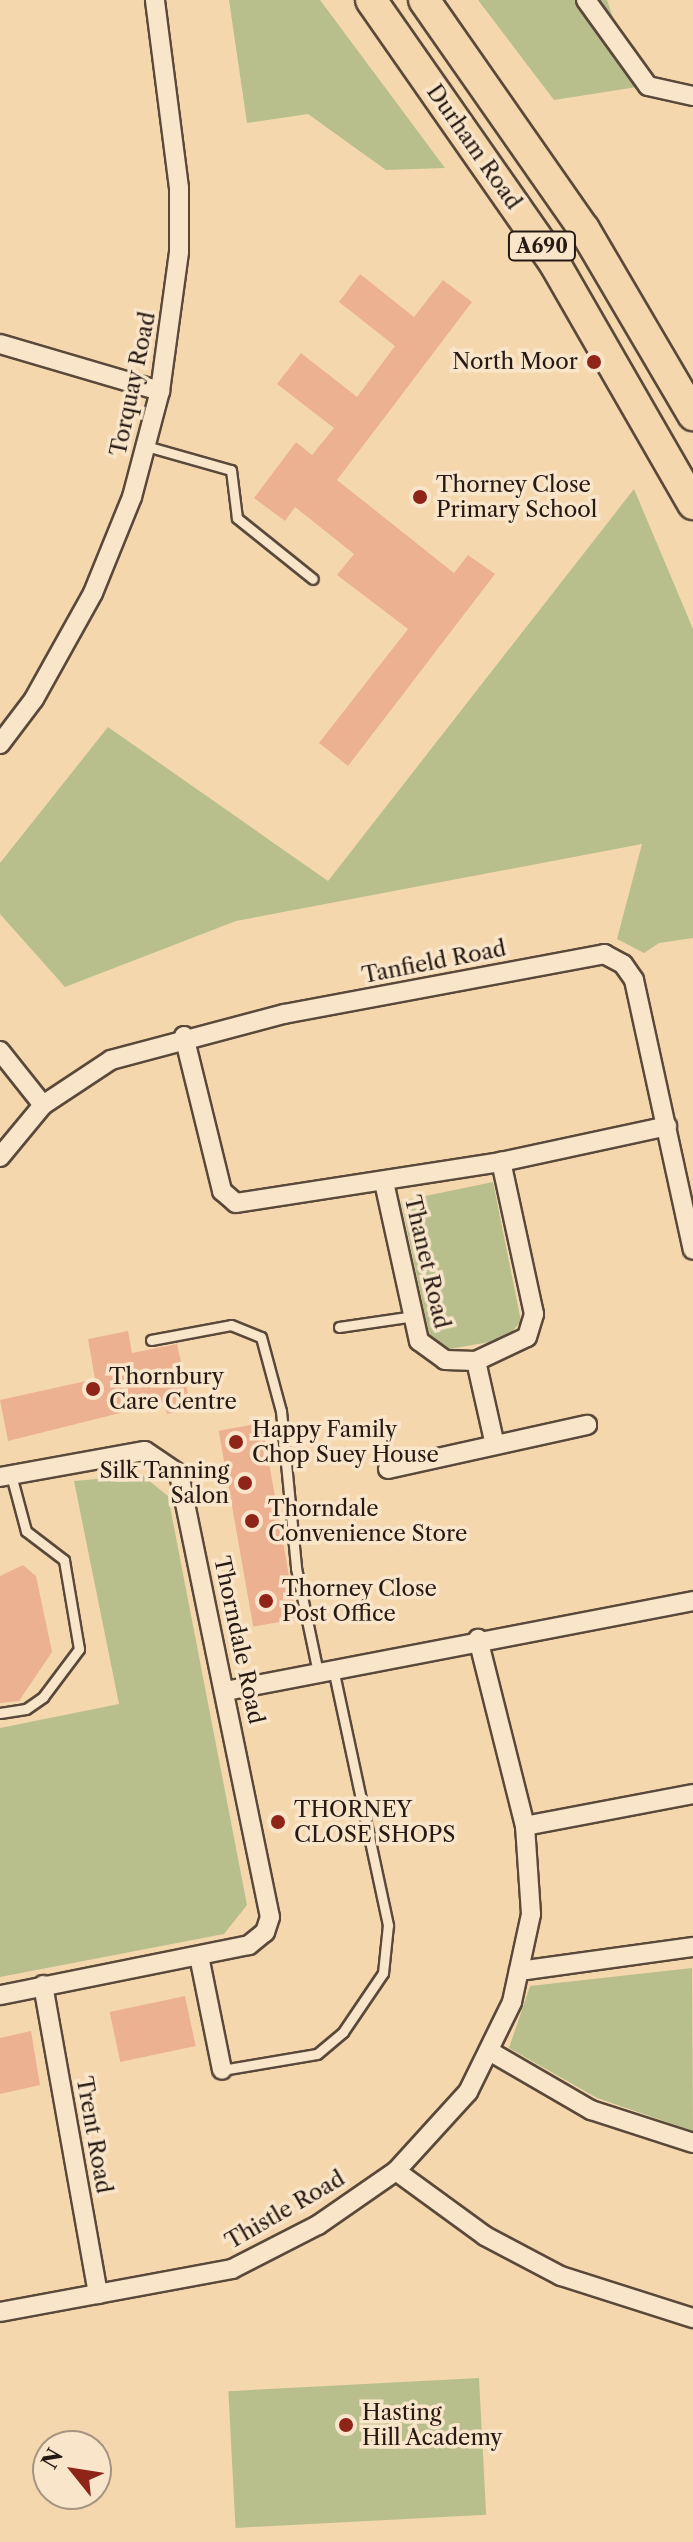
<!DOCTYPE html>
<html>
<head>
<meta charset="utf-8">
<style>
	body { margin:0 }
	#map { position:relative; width:693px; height:2542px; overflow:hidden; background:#f5d7ae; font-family:"Libre Caslon Text",serif }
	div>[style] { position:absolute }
	.green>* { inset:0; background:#b8bf8d; transform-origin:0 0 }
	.building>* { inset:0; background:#ecb190; transform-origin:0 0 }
	.roads { filter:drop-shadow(2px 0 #5a493a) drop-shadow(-2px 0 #5a493a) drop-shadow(0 2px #5a493a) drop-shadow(0 -2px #5a493a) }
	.service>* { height:9px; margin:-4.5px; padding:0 4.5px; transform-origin:4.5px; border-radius:4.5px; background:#f8e5ca }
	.minor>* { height:18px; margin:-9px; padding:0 9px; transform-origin:9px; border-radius:9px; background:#f8e5ca }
	.trunk>* { height:30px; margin:-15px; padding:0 15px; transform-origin:15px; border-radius:15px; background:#f5d7ae }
	.dots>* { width:22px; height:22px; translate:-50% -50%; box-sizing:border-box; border:4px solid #f8e5ca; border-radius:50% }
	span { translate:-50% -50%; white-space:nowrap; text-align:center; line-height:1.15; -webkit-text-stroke:7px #f8e5ca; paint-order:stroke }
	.shield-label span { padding:2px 6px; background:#f8e5ca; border:2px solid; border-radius:6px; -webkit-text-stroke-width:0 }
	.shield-label { font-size:20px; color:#271a14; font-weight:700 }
	.street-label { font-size:22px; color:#271a14 }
	.poi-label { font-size:22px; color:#271a14 }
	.right { translate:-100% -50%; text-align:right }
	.left { translate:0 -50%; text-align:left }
	.north { position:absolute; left:32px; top:2430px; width:80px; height:80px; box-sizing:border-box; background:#f8e5ca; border:2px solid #a49481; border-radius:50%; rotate:300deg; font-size:22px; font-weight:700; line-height:32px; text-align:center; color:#271a14 }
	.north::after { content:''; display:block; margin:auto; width:28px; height:36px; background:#8f2418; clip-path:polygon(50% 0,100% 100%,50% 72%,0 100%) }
</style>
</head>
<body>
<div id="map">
	<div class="green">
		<div style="clip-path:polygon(229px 0,320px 0,445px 168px,386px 170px,308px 114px,247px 123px)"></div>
		<div style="clip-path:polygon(478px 0,607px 0,637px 87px,554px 100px)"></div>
		<div style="clip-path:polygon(634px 489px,693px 629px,693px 938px,659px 943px,644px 953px,617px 939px,642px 844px,236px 921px,65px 987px,0 914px,0 863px,108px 727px,328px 881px)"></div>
		<div style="clip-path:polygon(493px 1182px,521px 1321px,506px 1339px,450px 1349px,429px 1334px,401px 1201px)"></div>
		<div style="clip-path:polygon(142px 1475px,168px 1496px,247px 1905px,224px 1934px,0 1977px,0 1728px,119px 1704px,74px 1481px)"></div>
		<div style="clip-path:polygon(692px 1968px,693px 2131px,597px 2098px,509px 2048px,530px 1986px)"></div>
		<div style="left:479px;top:2378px;width:137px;height:251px;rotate:87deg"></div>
	</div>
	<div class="building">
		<div style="clip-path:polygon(360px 274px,414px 317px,443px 280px,472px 302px,337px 480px,454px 573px,468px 555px,495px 574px,348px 766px,319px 743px,408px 629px,337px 575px,354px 554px,295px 507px,285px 521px,254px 498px,296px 442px,312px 455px,334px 428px,277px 384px,301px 353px,357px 397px,395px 346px,339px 302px)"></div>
		<div style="clip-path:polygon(128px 1331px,132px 1353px,177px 1344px,191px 1408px,167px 1414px,164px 1402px,8px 1441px,0 1400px,95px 1379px,88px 1339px)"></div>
		<div style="left:262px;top:1423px;width:199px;height:44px;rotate:80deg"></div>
		<div style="clip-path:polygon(23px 1565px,36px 1576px,52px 1652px,19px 1701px,0 1703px,0 1576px)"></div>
		<div style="left:185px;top:1996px;width:51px;height:77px;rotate:78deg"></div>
		<div style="clip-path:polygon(31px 2031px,40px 2085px,0 2094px,0 2038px)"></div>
	</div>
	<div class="roads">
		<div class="service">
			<div style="left:146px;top:446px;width:88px;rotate:15.8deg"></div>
			<div style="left:231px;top:470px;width:48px;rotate:82.9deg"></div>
			<div style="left:237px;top:518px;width:97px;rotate:38.8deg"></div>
			<div style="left:339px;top:1327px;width:76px;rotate:-8.3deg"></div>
			<div style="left:151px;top:1340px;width:81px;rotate:-10.6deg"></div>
			<div style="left:231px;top:1325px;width:32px;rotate:22deg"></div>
			<div style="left:261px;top:1337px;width:77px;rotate:74.9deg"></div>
			<div style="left:281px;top:1411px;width:158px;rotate:84.5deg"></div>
			<div style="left:296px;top:1568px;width:106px;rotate:78.1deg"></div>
			<div style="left:0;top:1713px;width:26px;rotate:-9deg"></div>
			<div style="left:26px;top:1709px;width:21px;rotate:-35deg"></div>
			<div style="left:43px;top:1697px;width:60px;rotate:-53.1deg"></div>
			<div style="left:79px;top:1649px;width:90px;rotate:-99.6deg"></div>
			<div style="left:64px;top:1560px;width:48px;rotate:-142.7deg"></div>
			<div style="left:26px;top:1531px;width:58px;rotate:-105deg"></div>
			<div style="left:222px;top:2070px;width:96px;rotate:-9.6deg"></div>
			<div style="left:317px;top:2054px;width:34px;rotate:-40deg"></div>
			<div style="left:343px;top:2032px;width:71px;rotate:-55.9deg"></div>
			<div style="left:383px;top:1973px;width:48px;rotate:-84.1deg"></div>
			<div style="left:388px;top:1925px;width:262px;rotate:-102.1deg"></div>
		</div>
		<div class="minor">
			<div style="left:586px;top:0;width:106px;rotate:54.2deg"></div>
			<div style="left:648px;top:86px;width:46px;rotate:12.5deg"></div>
			<div style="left:0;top:344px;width:167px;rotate:16.4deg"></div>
			<div style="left:0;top:744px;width:56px;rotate:-52.9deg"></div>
			<div style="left:34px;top:699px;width:121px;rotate:-60.9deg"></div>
			<div style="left:93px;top:593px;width:104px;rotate:-67.9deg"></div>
			<div style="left:132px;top:497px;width:110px;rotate:-75.2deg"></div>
			<div style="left:160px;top:391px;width:140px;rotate:-82.2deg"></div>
			<div style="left:179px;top:252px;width:64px;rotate:-90deg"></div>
			<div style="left:179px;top:188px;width:190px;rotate:-97.3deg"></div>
			<div style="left:184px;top:1036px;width:160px;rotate:76.2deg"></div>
			<div style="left:222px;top:1191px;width:18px;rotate:41deg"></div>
			<div style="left:236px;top:1203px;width:268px;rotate:-8.8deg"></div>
			<div style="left:501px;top:1162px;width:170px;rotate:-12.2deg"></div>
			<div style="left:0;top:1051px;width:69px;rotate:51.5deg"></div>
			<div style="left:0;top:1157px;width:67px;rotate:-50.4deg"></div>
			<div style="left:43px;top:1105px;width:82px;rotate:-33.5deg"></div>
			<div style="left:111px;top:1060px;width:179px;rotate:-14.9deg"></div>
			<div style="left:284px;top:1014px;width:326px;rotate:-10.6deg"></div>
			<div style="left:604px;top:954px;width:21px;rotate:28deg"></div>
			<div style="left:623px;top:964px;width:19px;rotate:55deg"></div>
			<div style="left:634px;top:980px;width:276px;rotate:77.7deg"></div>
			<div style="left:384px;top:1182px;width:163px;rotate:77.6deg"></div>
			<div style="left:419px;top:1341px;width:32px;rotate:36deg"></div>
			<div style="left:445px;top:1360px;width:31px;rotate:2deg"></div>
			<div style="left:476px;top:1361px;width:56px;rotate:-25.2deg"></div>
			<div style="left:527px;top:1337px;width:24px;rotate:-73deg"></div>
			<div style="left:534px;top:1314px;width:156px;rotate:-102.2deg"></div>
			<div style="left:476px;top:1361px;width:86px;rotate:77.3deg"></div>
			<div style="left:388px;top:1469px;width:204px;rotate:-12.5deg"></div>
			<div style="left:0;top:1477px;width:147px;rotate:-10.2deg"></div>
			<div style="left:145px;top:1451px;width:41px;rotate:34.1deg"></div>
			<div style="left:179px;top:1474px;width:452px;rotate:78.4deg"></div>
			<div style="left:270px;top:1917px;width:16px;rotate:108deg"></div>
			<div style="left:265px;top:1932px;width:21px;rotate:141deg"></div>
			<div style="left:249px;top:1945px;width:254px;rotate:168.6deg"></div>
			<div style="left:226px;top:1691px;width:476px;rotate:-10.9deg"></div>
			<div style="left:525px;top:1826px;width:171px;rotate:-10.8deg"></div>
			<div style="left:199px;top:1956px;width:116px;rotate:78.6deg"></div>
			<div style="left:519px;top:1971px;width:176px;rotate:-7.9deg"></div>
			<div style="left:43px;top:1985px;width:314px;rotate:79.9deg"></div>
			<div style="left:491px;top:2052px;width:116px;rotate:30.1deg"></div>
			<div style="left:591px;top:2110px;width:107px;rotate:17.9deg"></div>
			<div style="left:396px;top:2171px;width:110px;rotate:36.1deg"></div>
			<div style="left:485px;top:2236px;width:86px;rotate:27.8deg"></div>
			<div style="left:561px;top:2276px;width:139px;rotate:17.7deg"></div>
			<div style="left:0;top:2312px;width:236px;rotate:-10.5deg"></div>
			<div style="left:232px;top:2269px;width:97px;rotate:-27.1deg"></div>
			<div style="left:318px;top:2225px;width:95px;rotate:-34.7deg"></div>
			<div style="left:396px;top:2171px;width:107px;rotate:-47.7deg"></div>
			<div style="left:468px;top:2092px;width:100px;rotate:-63.9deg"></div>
			<div style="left:512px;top:2002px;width:90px;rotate:-77.8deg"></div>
			<div style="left:531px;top:1914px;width:88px;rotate:-93.9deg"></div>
			<div style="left:525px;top:1826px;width:193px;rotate:-104.1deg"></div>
		</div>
		<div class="trunk">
			<div style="left:371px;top:0;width:322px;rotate:55.1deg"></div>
			<div style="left:555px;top:264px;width:277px;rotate:60.1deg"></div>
			<div style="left:424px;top:0;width:279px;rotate:55.1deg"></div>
			<div style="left:584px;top:229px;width:216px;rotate:59.6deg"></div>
		</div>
	</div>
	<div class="dots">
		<div style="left:594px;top:362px;background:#8f2418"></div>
		<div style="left:420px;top:497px;background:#8f2418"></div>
		<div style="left:93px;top:1389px;background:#8f2418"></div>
		<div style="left:236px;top:1442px;background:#8f2418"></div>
		<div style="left:245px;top:1483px;background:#8f2418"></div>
		<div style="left:252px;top:1521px;background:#8f2418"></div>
		<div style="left:266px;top:1601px;background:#8f2418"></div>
		<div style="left:278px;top:1822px;background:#8f2418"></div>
		<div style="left:346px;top:2425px;background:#8f2418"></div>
	</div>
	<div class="shield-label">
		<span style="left:542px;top:246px">A690</span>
	</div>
	<div class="street-label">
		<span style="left:474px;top:147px;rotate:55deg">Durham Road</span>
		<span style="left:133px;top:384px;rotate:-78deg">Torquay Road</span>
		<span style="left:434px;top:962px;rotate:-11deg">Tanfield Road</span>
		<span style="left:427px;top:1262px;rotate:77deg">Thanet Road</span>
		<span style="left:239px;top:1640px;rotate:78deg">Thorndale Road</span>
		<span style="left:94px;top:2135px;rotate:80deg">Trent Road</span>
		<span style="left:285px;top:2210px;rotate:-30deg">Thistle Road</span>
	</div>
	<div class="poi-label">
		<span class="right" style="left:578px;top:362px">North Moor</span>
		<span class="left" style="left:436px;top:497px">Thorney Close<br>Primary School</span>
		<span class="left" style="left:109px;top:1389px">Thornbury<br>Care Centre</span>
		<span class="left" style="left:252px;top:1442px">Happy Family<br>Chop Suey House</span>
		<span class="right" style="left:229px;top:1483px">Silk Tanning<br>Salon</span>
		<span class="left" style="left:268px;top:1521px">Thorndale<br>Convenience Store</span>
		<span class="left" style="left:282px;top:1601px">Thorney Close<br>Post Office</span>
		<span class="left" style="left:294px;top:1822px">THORNEY<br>CLOSE SHOPS</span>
		<span class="left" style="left:362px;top:2425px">Hasting<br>Hill Academy</span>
	</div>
	<div class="north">N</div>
</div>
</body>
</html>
